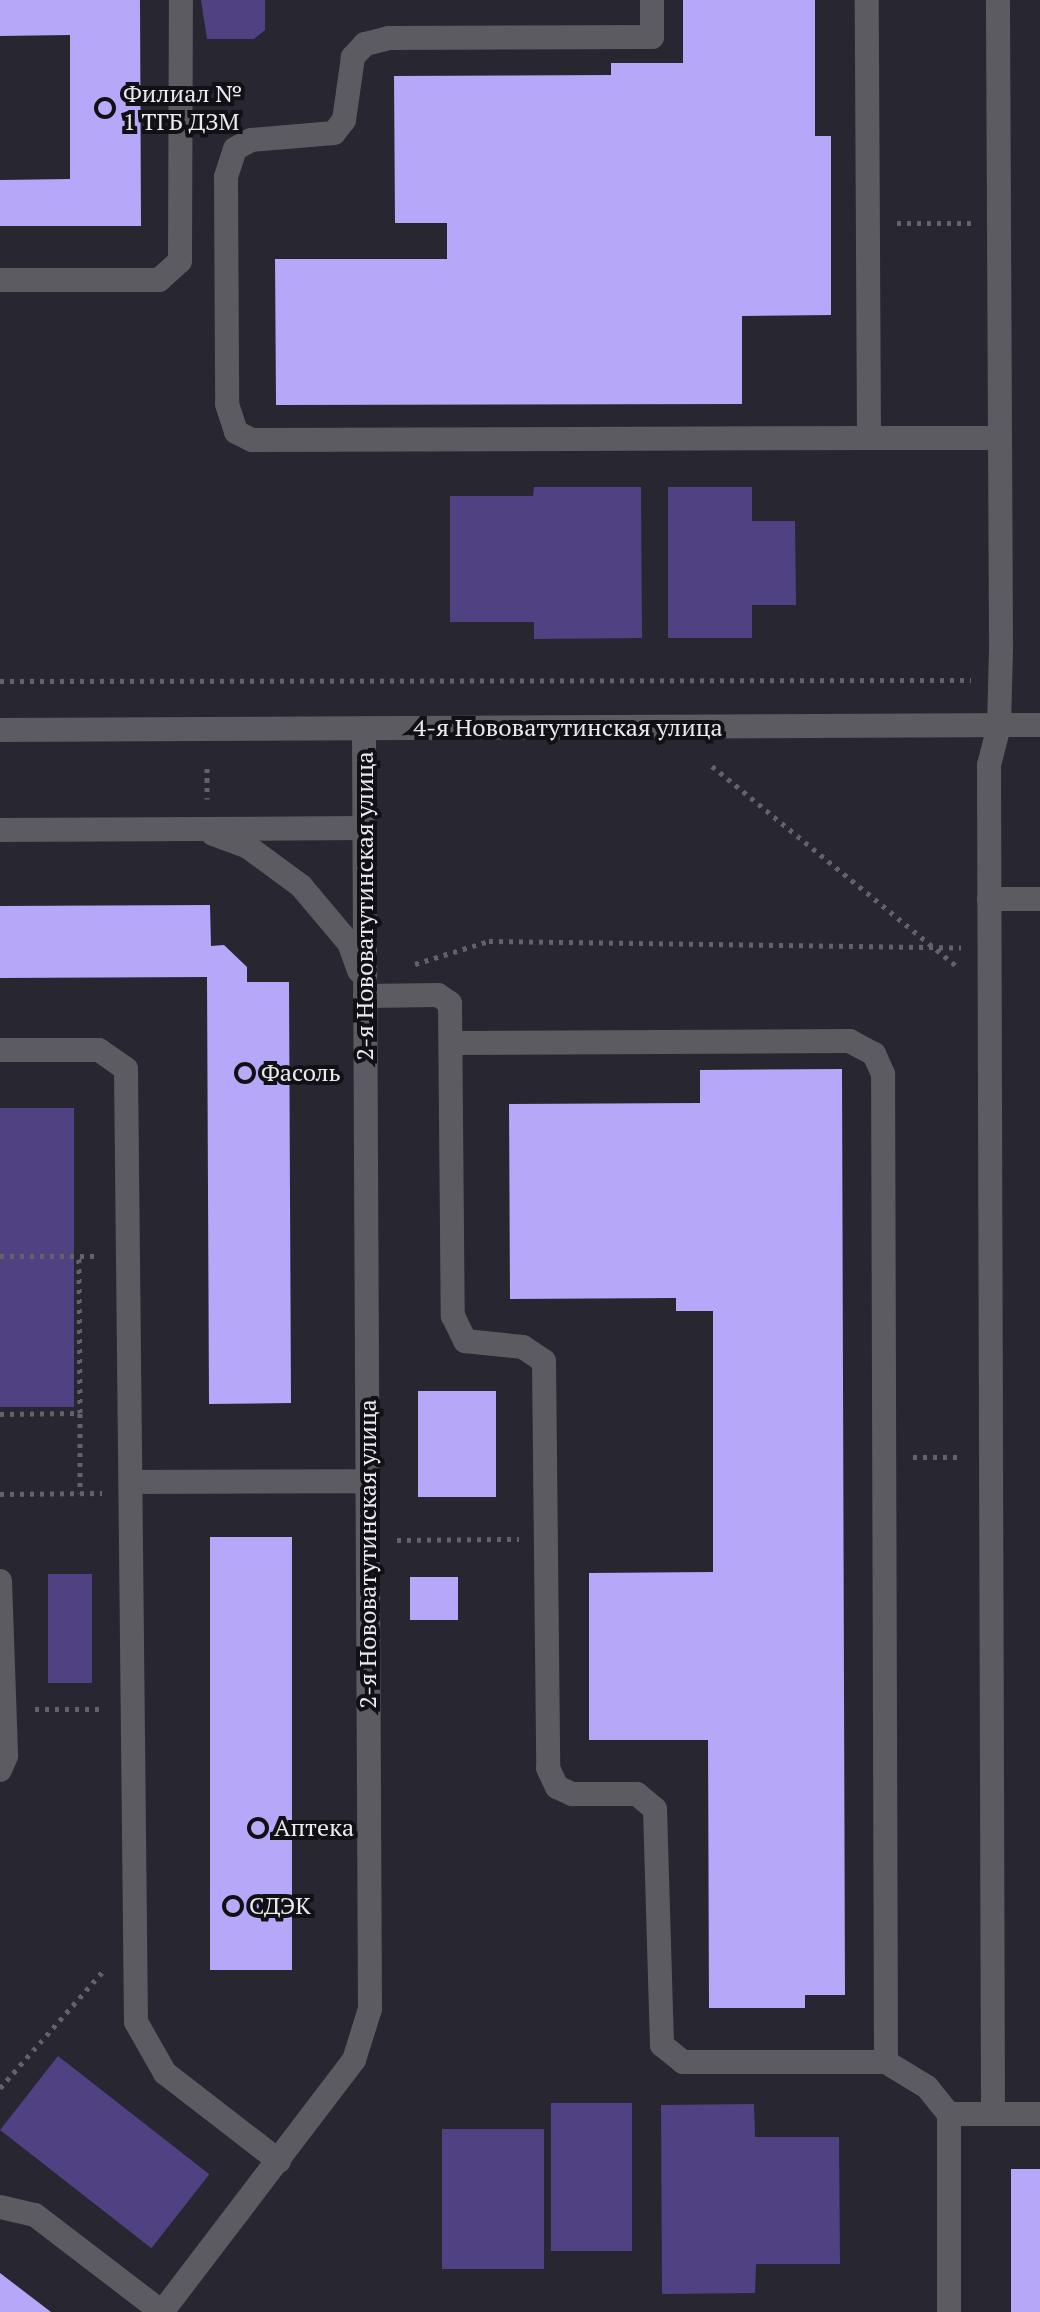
<!DOCTYPE html>
<html>
<head>
<meta charset="utf-8">
<style>
	body { margin:0 }
	#map { position:relative; width:1040px; height:2312px; overflow:hidden; background:#282631; font-family:"PT Serif",serif }
	div>[style] { position:absolute }
	.green>* { inset:0; background:#504182; transform-origin:0 0 }
	.building>* { inset:0; background:#b6a7f8; transform-origin:0 0 }
	.path>* { height:5px; margin-top:-2.5px; transform-origin:0; background:repeating-linear-gradient(90deg,#63626b 0 4px,transparent 0 10px) }
	.minor>* { height:24px; margin:-12px; padding:0 12px; transform-origin:12px; border-radius:12px; background:#5c5b61 }
	.dots>* { width:22px; height:22px; translate:-50% -50%; box-sizing:border-box; border:4px solid #111015; border-radius:50% }
	span { translate:-50% -50%; white-space:nowrap; text-align:center; line-height:1.15; -webkit-text-stroke:8px #111015; paint-order:stroke }
	.poi-label { font-size:24px; color:#eae9f0 }
	.left { translate:0 -50%; text-align:left }
	.street-label { font-size:24px; color:#eae9f0 }
</style>
</head>
<body>
<div id="map">
	<div class="green">
		<div style="clip-path:polygon(201px 0,265px 0,265px 30px,254px 39px,207px 39px)"></div>
		<div style="clip-path:polygon(534px 487px,641px 487px,642px 638px,534px 639px,534px 622px,450px 622px,450px 496px,533px 496px)"></div>
		<div style="clip-path:polygon(668px 487px,752px 487px,752px 521px,795px 521px,796px 605px,752px 605px,752px 638px,668px 638px)"></div>
		<div style="left:74px;top:1108px;width:299px;height:74px;rotate:90deg"></div>
		<div style="left:48px;top:1574px;width:44px;height:109px"></div>
		<div style="left:58px;top:2056px;width:192px;height:94px;rotate:38deg"></div>
		<div style="left:632px;top:2103px;width:148px;height:81px;rotate:90deg"></div>
		<div style="clip-path:polygon(754px 2104px,755px 2137px,839px 2137px,840px 2264px,756px 2264px,755px 2293px,662px 2294px,661px 2105px)"></div>
		<div style="left:442px;top:2129px;width:102px;height:140px"></div>
	</div>
	<div class="building">
		<div style="clip-path:polygon(0 0,140px 0,141px 226px,0 226px,0 180px,70px 179px,70px 35px,0 36px)"></div>
		<div style="clip-path:polygon(683px 0,815px 0,815px 136px,831px 136px,831px 315px,742px 316px,742px 404px,276px 405px,275px 259px,447px 259px,447px 223px,395px 223px,394px 76px,611px 75px,611px 63px,683px 63px)"></div>
		<div style="clip-path:polygon(210px 905px,211px 946px,224px 945px,247px 967px,247px 982px,289px 982px,291px 1403px,209px 1404px,207px 977px,0 978px,0 906px)"></div>
		<div style="clip-path:polygon(842px 1069px,845px 1995px,805px 1995px,805px 2008px,709px 2008px,708px 1740px,589px 1740px,589px 1573px,713px 1572px,713px 1311px,676px 1311px,676px 1298px,510px 1299px,509px 1104px,700px 1103px,700px 1070px)"></div>
		<div style="left:418px;top:1391px;width:78px;height:106px"></div>
		<div style="left:210px;top:1537px;width:82px;height:433px"></div>
		<div style="left:410px;top:1577px;width:48px;height:43px"></div>
		<div style="left:1011px;top:2169px;width:29px;height:143px"></div>
		<div style="clip-path:polygon(0 2273px,51px 2312px,0 2312px)"></div>
	</div>
	<div class="path">
		<div style="left:897px;top:223px;width:74px"></div>
		<div style="left:0;top:681px;width:971px;rotate:-0.06deg"></div>
		<div style="left:712px;top:766px;width:319px;rotate:39.3deg"></div>
		<div style="left:207px;top:768px;width:31px;rotate:90deg"></div>
		<div style="left:415px;top:964px;width:77px;rotate:-17.3deg"></div>
		<div style="left:489px;top:941px;width:472px;rotate:0.8deg"></div>
		<div style="left:0;top:1256px;width:99px"></div>
		<div style="left:80px;top:1413px;width:80px;rotate:90deg"></div>
		<div style="left:0;top:1414px;width:80px;rotate:-0.7deg"></div>
		<div style="left:80px;top:1413px;width:157px;rotate:-90.4deg"></div>
		<div style="left:913px;top:1457px;width:50px"></div>
		<div style="left:0;top:1494px;width:102px;rotate:-0.6deg"></div>
		<div style="left:397px;top:1540px;width:122px;rotate:-0.5deg"></div>
		<div style="left:35px;top:1709px;width:70px"></div>
		<div style="left:0;top:2088px;width:159px;rotate:-48.6deg"></div>
	</div>
	<div class="minor">
		<div style="left:652px;top:0;width:37px;rotate:90deg"></div>
		<div style="left:652px;top:37px;width:263px;rotate:179.8deg"></div>
		<div style="left:389px;top:38px;width:25px;rotate:166deg"></div>
		<div style="left:365px;top:44px;width:18px;rotate:133deg"></div>
		<div style="left:353px;top:57px;width:64px;rotate:98.1deg"></div>
		<div style="left:344px;top:120px;width:16px;rotate:128deg"></div>
		<div style="left:334px;top:133px;width:83px;rotate:175.2deg"></div>
		<div style="left:251px;top:140px;width:18px;rotate:151deg"></div>
		<div style="left:235px;top:149px;width:29px;rotate:108deg"></div>
		<div style="left:226px;top:177px;width:227px;rotate:89.7deg"></div>
		<div style="left:227px;top:404px;width:29px;rotate:72deg"></div>
		<div style="left:236px;top:432px;width:18px;rotate:27deg"></div>
		<div style="left:252px;top:440px;width:617px;rotate:-0.19deg"></div>
		<div style="left:869px;top:438px;width:438px;rotate:-90.3deg"></div>
		<div style="left:0;top:280px;width:159px"></div>
		<div style="left:159px;top:280px;width:28px;rotate:-42deg"></div>
		<div style="left:180px;top:261px;width:261px;rotate:-89.8deg"></div>
		<div style="left:869px;top:438px;width:131px"></div>
		<div style="left:0;top:730px;width:1040px;rotate:-0.28deg"></div>
		<div style="left:0;top:830px;width:364px;rotate:-0.3deg"></div>
		<div style="left:213px;top:834px;width:37px;rotate:20deg"></div>
		<div style="left:248px;top:847px;width:66px;rotate:36.3deg"></div>
		<div style="left:301px;top:886px;width:75px;rotate:49.9deg"></div>
		<div style="left:349px;top:943px;width:30px;rotate:70deg"></div>
		<div style="left:989px;top:899px;width:51px"></div>
		<div style="left:365px;top:996px;width:73px;rotate:-0.8deg"></div>
		<div style="left:438px;top:995px;width:14px;rotate:34deg"></div>
		<div style="left:450px;top:1003px;width:313px;rotate:89.5deg"></div>
		<div style="left:453px;top:1316px;width:28px;rotate:64deg"></div>
		<div style="left:465px;top:1341px;width:58px;rotate:5.9deg"></div>
		<div style="left:523px;top:1347px;width:25px;rotate:34deg"></div>
		<div style="left:544px;top:1361px;width:407px;rotate:89.4deg"></div>
		<div style="left:548px;top:1768px;width:21px;rotate:65deg"></div>
		<div style="left:557px;top:1787px;width:17px;rotate:25deg"></div>
		<div style="left:572px;top:1794px;width:65px"></div>
		<div style="left:637px;top:1794px;width:23px;rotate:40deg"></div>
		<div style="left:655px;top:1809px;width:236px;rotate:88.3deg"></div>
		<div style="left:662px;top:2045px;width:27px;rotate:39deg"></div>
		<div style="left:683px;top:2062px;width:203px"></div>
		<div style="left:886px;top:2062px;width:988px;rotate:-90.17deg"></div>
		<div style="left:883px;top:1074px;width:22px;rotate:-114deg"></div>
		<div style="left:874px;top:1054px;width:27px;rotate:-152deg"></div>
		<div style="left:850px;top:1041px;width:398px;rotate:179.7deg"></div>
		<div style="left:0;top:1050px;width:99px"></div>
		<div style="left:99px;top:1050px;width:33px;rotate:35deg"></div>
		<div style="left:126px;top:1069px;width:953px;rotate:89.4deg"></div>
		<div style="left:136px;top:2022px;width:59px;rotate:60.4deg"></div>
		<div style="left:165px;top:2073px;width:144px;rotate:37.7deg"></div>
		<div style="left:131px;top:1482px;width:236px;rotate:-0.2deg"></div>
		<div style="left:0;top:1581px;width:175px;rotate:88deg"></div>
		<div style="left:6px;top:1756px;width:15px;rotate:113deg"></div>
		<div style="left:886px;top:2062px;width:48px;rotate:31.4deg"></div>
		<div style="left:927px;top:2087px;width:35px;rotate:51deg"></div>
		<div style="left:949px;top:2114px;width:198px;rotate:90deg"></div>
		<div style="left:949px;top:2114px;width:91px"></div>
		<div style="left:993px;top:2114px;width:1349px;rotate:-90.17deg"></div>
		<div style="left:989px;top:765px;width:40px;rotate:-75.6deg"></div>
		<div style="left:999px;top:726px;width:79px;rotate:-88.5deg"></div>
		<div style="left:1001px;top:647px;width:647px;rotate:-90.27deg"></div>
		<div style="left:0;top:2207px;width:36px;rotate:13deg"></div>
		<div style="left:35px;top:2215px;width:160px;rotate:37.4deg"></div>
		<div style="left:162px;top:2312px;width:317px;rotate:-52.7deg"></div>
		<div style="left:354px;top:2060px;width:53px;rotate:-72.6deg"></div>
		<div style="left:370px;top:2009px;width:1280px;rotate:-90.27deg"></div>
	</div>
	<div class="dots">
		<div style="left:105px;top:108px;background:#b9abf7"></div>
		<div style="left:245px;top:1073px;background:#b9abf7"></div>
		<div style="left:258px;top:1828px;background:#b9abf7"></div>
		<div style="left:233px;top:1906px;background:#b9abf7"></div>
	</div>
	<div class="poi-label">
		<span class="left" style="left:123px;top:108px">Филиал №<br>1 ТГБ ДЗМ</span>
		<span class="left" style="left:261px;top:1073px">Фасоль</span>
		<span class="left" style="left:274px;top:1828px">Аптека</span>
		<span class="left" style="left:249px;top:1906px">СДЭК</span>
	</div>
	<div class="street-label">
		<span style="left:568px;top:728px">4-я Нововатутинская улица</span>
		<span style="left:365px;top:906px;rotate:-90deg">2-я Нововатутинская улица</span>
		<span style="left:368px;top:1554px;rotate:-90deg">2-я Нововатутинская улица</span>
	</div>
</div>
</body>
</html>
